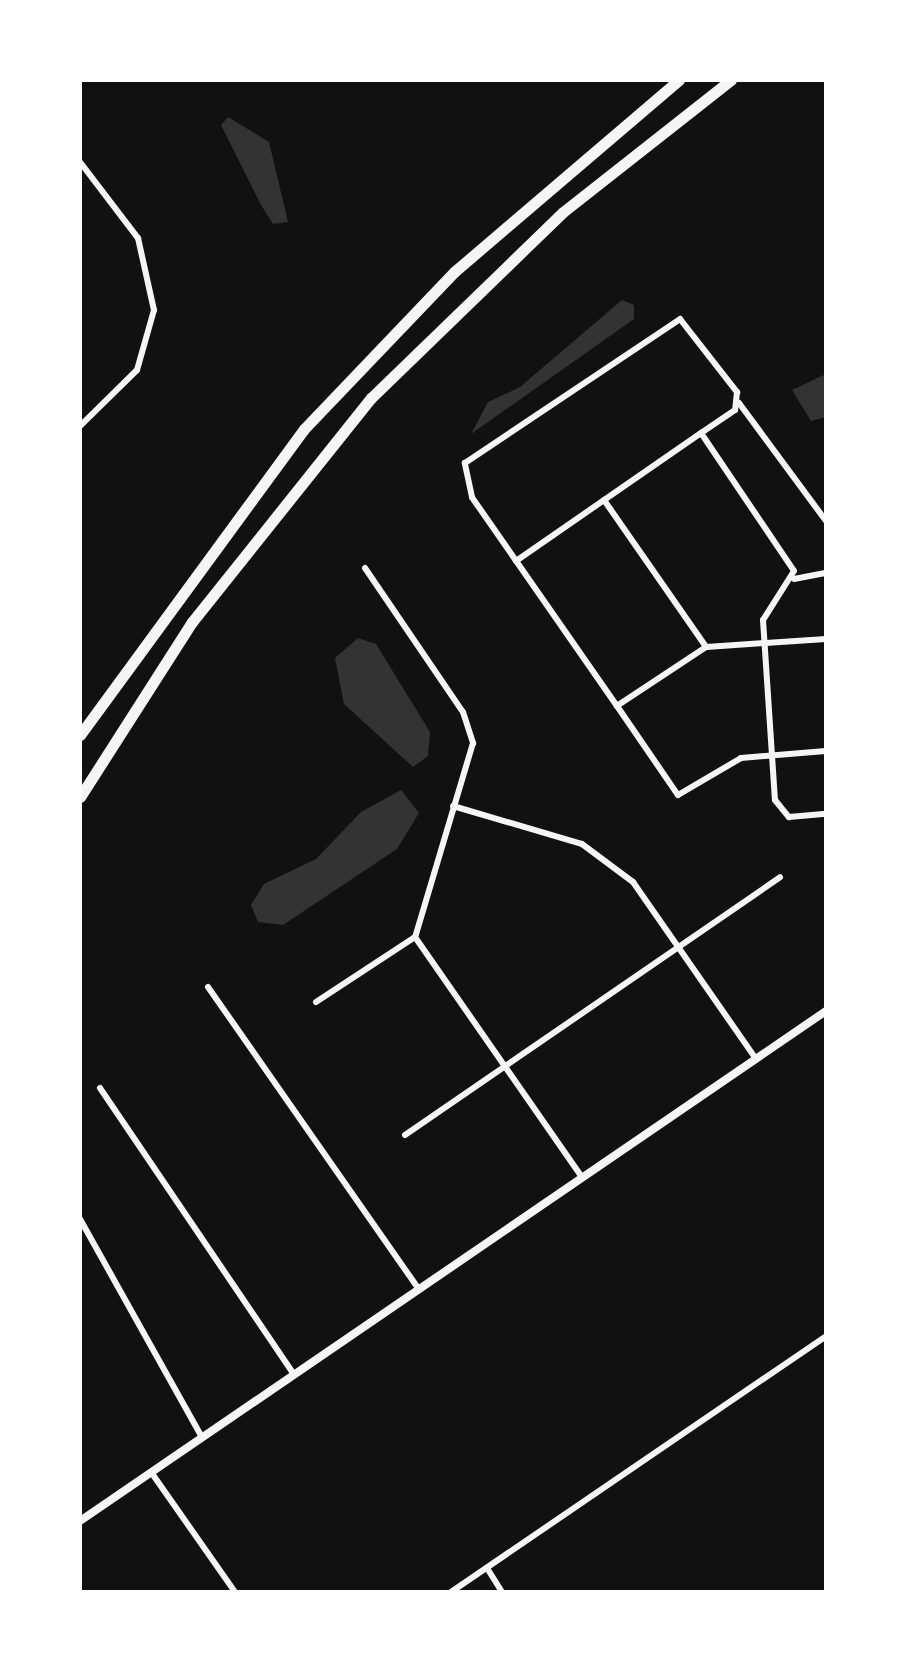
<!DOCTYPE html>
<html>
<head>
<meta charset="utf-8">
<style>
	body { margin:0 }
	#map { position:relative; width:906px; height:1672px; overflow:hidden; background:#111; font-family:"Open Sans",sans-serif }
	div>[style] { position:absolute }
	.water>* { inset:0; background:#333 }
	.minor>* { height:6px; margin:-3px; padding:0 3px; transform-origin:3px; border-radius:3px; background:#f5f5f5 }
	.tertiary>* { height:8px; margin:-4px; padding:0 4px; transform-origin:4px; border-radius:4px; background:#f5f5f5 }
	.motorway>* { height:11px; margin:-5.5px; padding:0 5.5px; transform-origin:5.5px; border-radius:5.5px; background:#f5f5f5 }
	span { translate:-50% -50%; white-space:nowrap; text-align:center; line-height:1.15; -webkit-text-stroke:9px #fff; paint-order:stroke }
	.frame { position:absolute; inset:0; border:82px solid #fff; pointer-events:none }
</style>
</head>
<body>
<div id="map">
	<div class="water">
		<div style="clip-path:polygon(228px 117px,269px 142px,288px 222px,273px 224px,261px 205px,221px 125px)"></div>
		<div style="clip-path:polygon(622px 300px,634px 305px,634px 319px,471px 434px,488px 402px,520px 387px)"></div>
		<div style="clip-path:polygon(826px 374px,826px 417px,811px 421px,792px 390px)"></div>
		<div style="clip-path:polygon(358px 638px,376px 644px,430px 732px,428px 756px,413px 767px,344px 704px,335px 658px)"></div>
		<div style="clip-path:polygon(401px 790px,419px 813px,397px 849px,283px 925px,258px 922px,251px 905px,264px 884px,316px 859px,361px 812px)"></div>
	</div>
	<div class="minor">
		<div style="left:80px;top:162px;width:96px;rotate:52.7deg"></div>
		<div style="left:138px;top:238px;width:74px;rotate:77.5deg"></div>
		<div style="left:154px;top:310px;width:62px;rotate:105.8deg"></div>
		<div style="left:137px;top:370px;width:80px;rotate:135.5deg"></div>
		<div style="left:739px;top:403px;width:147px;rotate:53.6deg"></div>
		<div style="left:604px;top:500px;width:179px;rotate:55.2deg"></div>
		<div style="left:516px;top:561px;width:225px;rotate:-34.7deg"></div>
		<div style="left:365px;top:568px;width:174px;rotate:55.8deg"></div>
		<div style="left:463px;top:712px;width:33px;rotate:72deg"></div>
		<div style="left:473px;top:743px;width:202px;rotate:106.6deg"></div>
		<div style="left:794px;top:579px;width:33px;rotate:-11deg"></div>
		<div style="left:826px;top:639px;width:120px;rotate:176.2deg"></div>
		<div style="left:706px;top:647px;width:107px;rotate:146.5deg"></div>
		<div style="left:617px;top:706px;width:108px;rotate:55.6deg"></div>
		<div style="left:678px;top:795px;width:73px;rotate:-30.4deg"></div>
		<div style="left:741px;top:758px;width:85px;rotate:-4.7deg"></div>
		<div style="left:617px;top:706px;width:254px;rotate:-124.8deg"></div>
		<div style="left:472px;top:497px;width:35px;rotate:-102deg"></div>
		<div style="left:465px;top:463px;width:259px;rotate:-33.8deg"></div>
		<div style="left:680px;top:319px;width:93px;rotate:52deg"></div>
		<div style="left:737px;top:392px;width:18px;rotate:96deg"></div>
		<div style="left:735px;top:410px;width:41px;rotate:145.9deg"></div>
		<div style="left:701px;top:433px;width:166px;rotate:56deg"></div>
		<div style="left:794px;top:571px;width:58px;rotate:122.3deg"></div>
		<div style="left:763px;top:620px;width:180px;rotate:86.2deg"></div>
		<div style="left:775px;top:800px;width:22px;rotate:51deg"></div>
		<div style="left:789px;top:817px;width:37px;rotate:-5deg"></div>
		<div style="left:453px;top:806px;width:134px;rotate:16.4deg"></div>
		<div style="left:582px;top:844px;width:64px;rotate:36.7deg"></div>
		<div style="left:633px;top:882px;width:216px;rotate:55.2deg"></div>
		<div style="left:415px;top:937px;width:292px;rotate:55.2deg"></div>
		<div style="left:208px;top:987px;width:368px;rotate:55.1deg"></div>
		<div style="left:316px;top:1002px;width:118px;rotate:-33.3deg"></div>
		<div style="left:100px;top:1088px;width:346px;rotate:55.9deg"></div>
		<div style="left:405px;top:1135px;width:455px;rotate:-34.5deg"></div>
		<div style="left:80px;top:1219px;width:250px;rotate:60.8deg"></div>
		<div style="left:151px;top:1472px;width:146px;rotate:55deg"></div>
		<div style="left:487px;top:1568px;width:28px;rotate:58deg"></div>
		<div style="left:451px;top:1592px;width:454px;rotate:-34.3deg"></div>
	</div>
	<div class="tertiary">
		<div style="left:80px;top:1521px;width:904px;rotate:-34.36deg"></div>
	</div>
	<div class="motorway">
		<div style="left:80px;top:735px;width:379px;rotate:-53.8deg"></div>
		<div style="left:304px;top:429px;width:217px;rotate:-46.3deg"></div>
		<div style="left:454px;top:272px;width:296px;rotate:-40.5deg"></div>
		<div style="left:80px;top:797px;width:208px;rotate:-57.4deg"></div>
		<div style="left:192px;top:622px;width:287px;rotate:-51.4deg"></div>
		<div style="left:371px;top:398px;width:267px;rotate:-44.1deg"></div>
		<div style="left:563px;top:212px;width:214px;rotate:-38.2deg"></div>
	</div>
	<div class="frame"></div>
</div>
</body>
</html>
